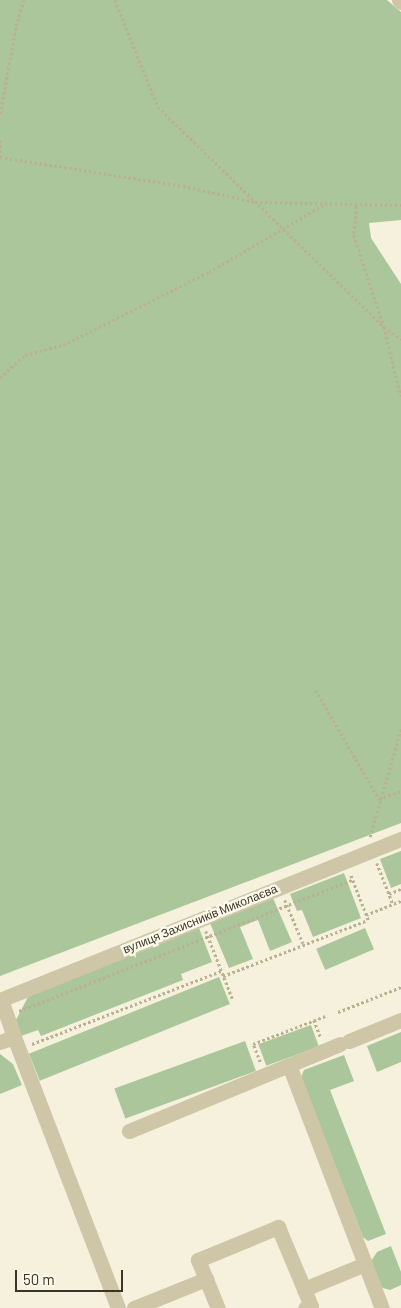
<!DOCTYPE html>
<html>
<head>
<meta charset="utf-8">
<style>
	body { margin:0 }
	#map { position:relative; width:401px; height:1308px; overflow:hidden; background:#f5f1dd; font-family:Barlow,sans-serif }
	div>[style] { position:absolute }
	.green>* { inset:0; background:#aac69a; transform-origin:0 0 }
	.path>* { height:2.5px; margin-top:-1.25px; transform-origin:0; background:repeating-linear-gradient(90deg,#bbb090 0 2.5px,transparent 0 5px) }
	.minor>* { height:15px; margin:-7.5px; padding:0 7.5px; transform-origin:7.5px; border-radius:7.5px; background:#cfc6a7 }
	span { translate:-50% -50%; white-space:nowrap; text-align:center; line-height:1.15; -webkit-text-stroke:5px #fcf9ea; paint-order:stroke }
	.street-label { font-size:12px; color:#3b3428 }
	.scale { position:absolute; left:15px; top:1270px; width:108px; height:22px; box-sizing:border-box; border:2px solid #3b3428; border-top:0; padding-left:6px; font-size:15px; line-height:18px; white-space:nowrap; color:#3b3428; -webkit-text-stroke:4px #fcf9ea; paint-order:stroke }
</style>
</head>
<body>
<div id="map">
	<div class="green">
		<div style="clip-path:polygon(0 0,387px 0,401px 12px,401px 220px,369px 223px,371px 238px,401px 284px,401px 823px,0 976px)"></div>
		<div style="clip-path:polygon(401px 851px,401px 884px,391px 888px,380px 859px)"></div>
		<div style="clip-path:polygon(344px 873px,361px 918px,313px 937px,302px 910px,297px 911px,290px 894px)"></div>
		<div style="clip-path:polygon(273px 898px,292px 942px,270px 951px,258px 920px,240px 927px,253px 959px,229px 968px,210px 923px)"></div>
		<div style="clip-path:polygon(199px 928px,212px 962px,181px 974px,183px 980px,41px 1036px,38px 1030px,21px 1036px,16px 1020px,29px 995px)"></div>
		<div style="left:365px;top:928px;width:23px;height:53px;rotate:67deg"></div>
		<div style="left:219px;top:977px;width:29px;height:205px;rotate:68deg"></div>
		<div style="left:311px;top:1025px;width:23px;height:56px;rotate:70deg"></div>
		<div style="clip-path:polygon(401px 1032px,401px 1062px,377px 1072px,367px 1046px)"></div>
		<div style="left:245px;top:1041px;width:32px;height:139px;rotate:70deg"></div>
		<div style="clip-path:polygon(0 1054px,13px 1064px,22px 1085px,0 1094px)"></div>
		<div style="clip-path:polygon(344px 1055px,354px 1081px,330px 1090px,386px 1234px,368px 1241px,363px 1237px,301px 1077px,304px 1070px)"></div>
		<div style="clip-path:polygon(391px 1246px,401px 1272px,401px 1285px,390px 1290px,383px 1288px,376px 1280px,370px 1263px,377px 1252px)"></div>
	</div>
	<div class="path">
		<div style="left:115px;top:0;width:115px;rotate:68.1deg"></div>
		<div style="left:158px;top:107px;width:315px;rotate:44.2deg"></div>
		<div style="left:384px;top:327px;width:21px;rotate:35deg"></div>
		<div style="left:0;top:114px;width:89px;rotate:-79.7deg"></div>
		<div style="left:16px;top:26px;width:27px;rotate:-73deg"></div>
		<div style="left:0;top:140px;width:16px;rotate:90deg"></div>
		<div style="left:0;top:157px;width:185px;rotate:9deg"></div>
		<div style="left:183px;top:186px;width:74px;rotate:12.5deg"></div>
		<div style="left:255px;top:202px;width:146px;rotate:1.2deg"></div>
		<div style="left:357px;top:206px;width:29px;rotate:96deg"></div>
		<div style="left:354px;top:235px;width:97px;rotate:71.9deg"></div>
		<div style="left:384px;top:327px;width:71px;rotate:76.2deg"></div>
		<div style="left:0;top:378px;width:34px;rotate:-43deg"></div>
		<div style="left:25px;top:355px;width:39px;rotate:-15deg"></div>
		<div style="left:63px;top:345px;width:163px;rotate:-26.6deg"></div>
		<div style="left:209px;top:272px;width:132px;rotate:-30.4deg"></div>
		<div style="left:316px;top:690px;width:126px;rotate:60deg"></div>
		<div style="left:379px;top:799px;width:23px;rotate:-20deg"></div>
		<div style="left:370px;top:837px;width:113px;rotate:-74.1deg"></div>
		<div style="left:377px;top:863px;width:44px;rotate:68.7deg"></div>
		<div style="left:389px;top:894px;width:13px;rotate:-23deg"></div>
		<div style="left:285px;top:900px;width:47px;rotate:67.3deg"></div>
		<div style="left:366px;top:915px;width:38px;rotate:-22deg"></div>
		<div style="left:206px;top:931px;width:74px;rotate:68.6deg"></div>
		<div style="left:223px;top:976px;width:155px;rotate:-21.1deg"></div>
		<div style="left:368px;top:920px;width:49px;rotate:-111.4deg"></div>
		<div style="left:19px;top:1011px;width:358px;rotate:-21.5deg"></div>
		<div style="left:338px;top:1012px;width:68px;rotate:-21.6deg"></div>
		<div style="left:314px;top:1020px;width:19px;rotate:69deg"></div>
		<div style="left:32px;top:1044px;width:203px;rotate:-21.1deg"></div>
		<div style="left:260px;top:1062px;width:19px;rotate:-111deg"></div>
		<div style="left:253px;top:1044px;width:80px;rotate:-21.1deg"></div>
	</div>
	<div class="minor">
		<div style="left:399px;top:0;width:3px;rotate:45deg"></div>
		<div style="left:0;top:1000px;width:432px;rotate:-21.9deg"></div>
		<div style="left:14px;top:1037px;width:290px;rotate:69deg"></div>
		<div style="left:349px;top:1041px;width:56px;rotate:-22deg"></div>
		<div style="left:0;top:1042px;width:15px;rotate:-20deg"></div>
		<div style="left:14px;top:1037px;width:39px;rotate:-109deg"></div>
		<div style="left:289px;top:1065px;width:260px;rotate:69.1deg"></div>
		<div style="left:129px;top:1131px;width:228px;rotate:-22.4deg"></div>
		<div style="left:206px;top:1279px;width:31px;rotate:68deg"></div>
		<div style="left:304px;top:1289px;width:18px;rotate:68deg"></div>
		<div style="left:311px;top:1306px;width:6px;rotate:162deg"></div>
		<div style="left:134px;top:1308px;width:78px;rotate:-21.9deg"></div>
		<div style="left:206px;top:1279px;width:21px;rotate:-113deg"></div>
		<div style="left:198px;top:1260px;width:87px;rotate:-22.4deg"></div>
		<div style="left:278px;top:1227px;width:67px;rotate:67.2deg"></div>
		<div style="left:304px;top:1289px;width:66px;rotate:-22.3deg"></div>
	</div>
	<div class="street-label">
		<span style="left:200px;top:919px;rotate:-22deg">вулиця Захисників Миколаєва</span>
	</div>
	<div class="scale">50 m</div>
</div>
</body>
</html>
